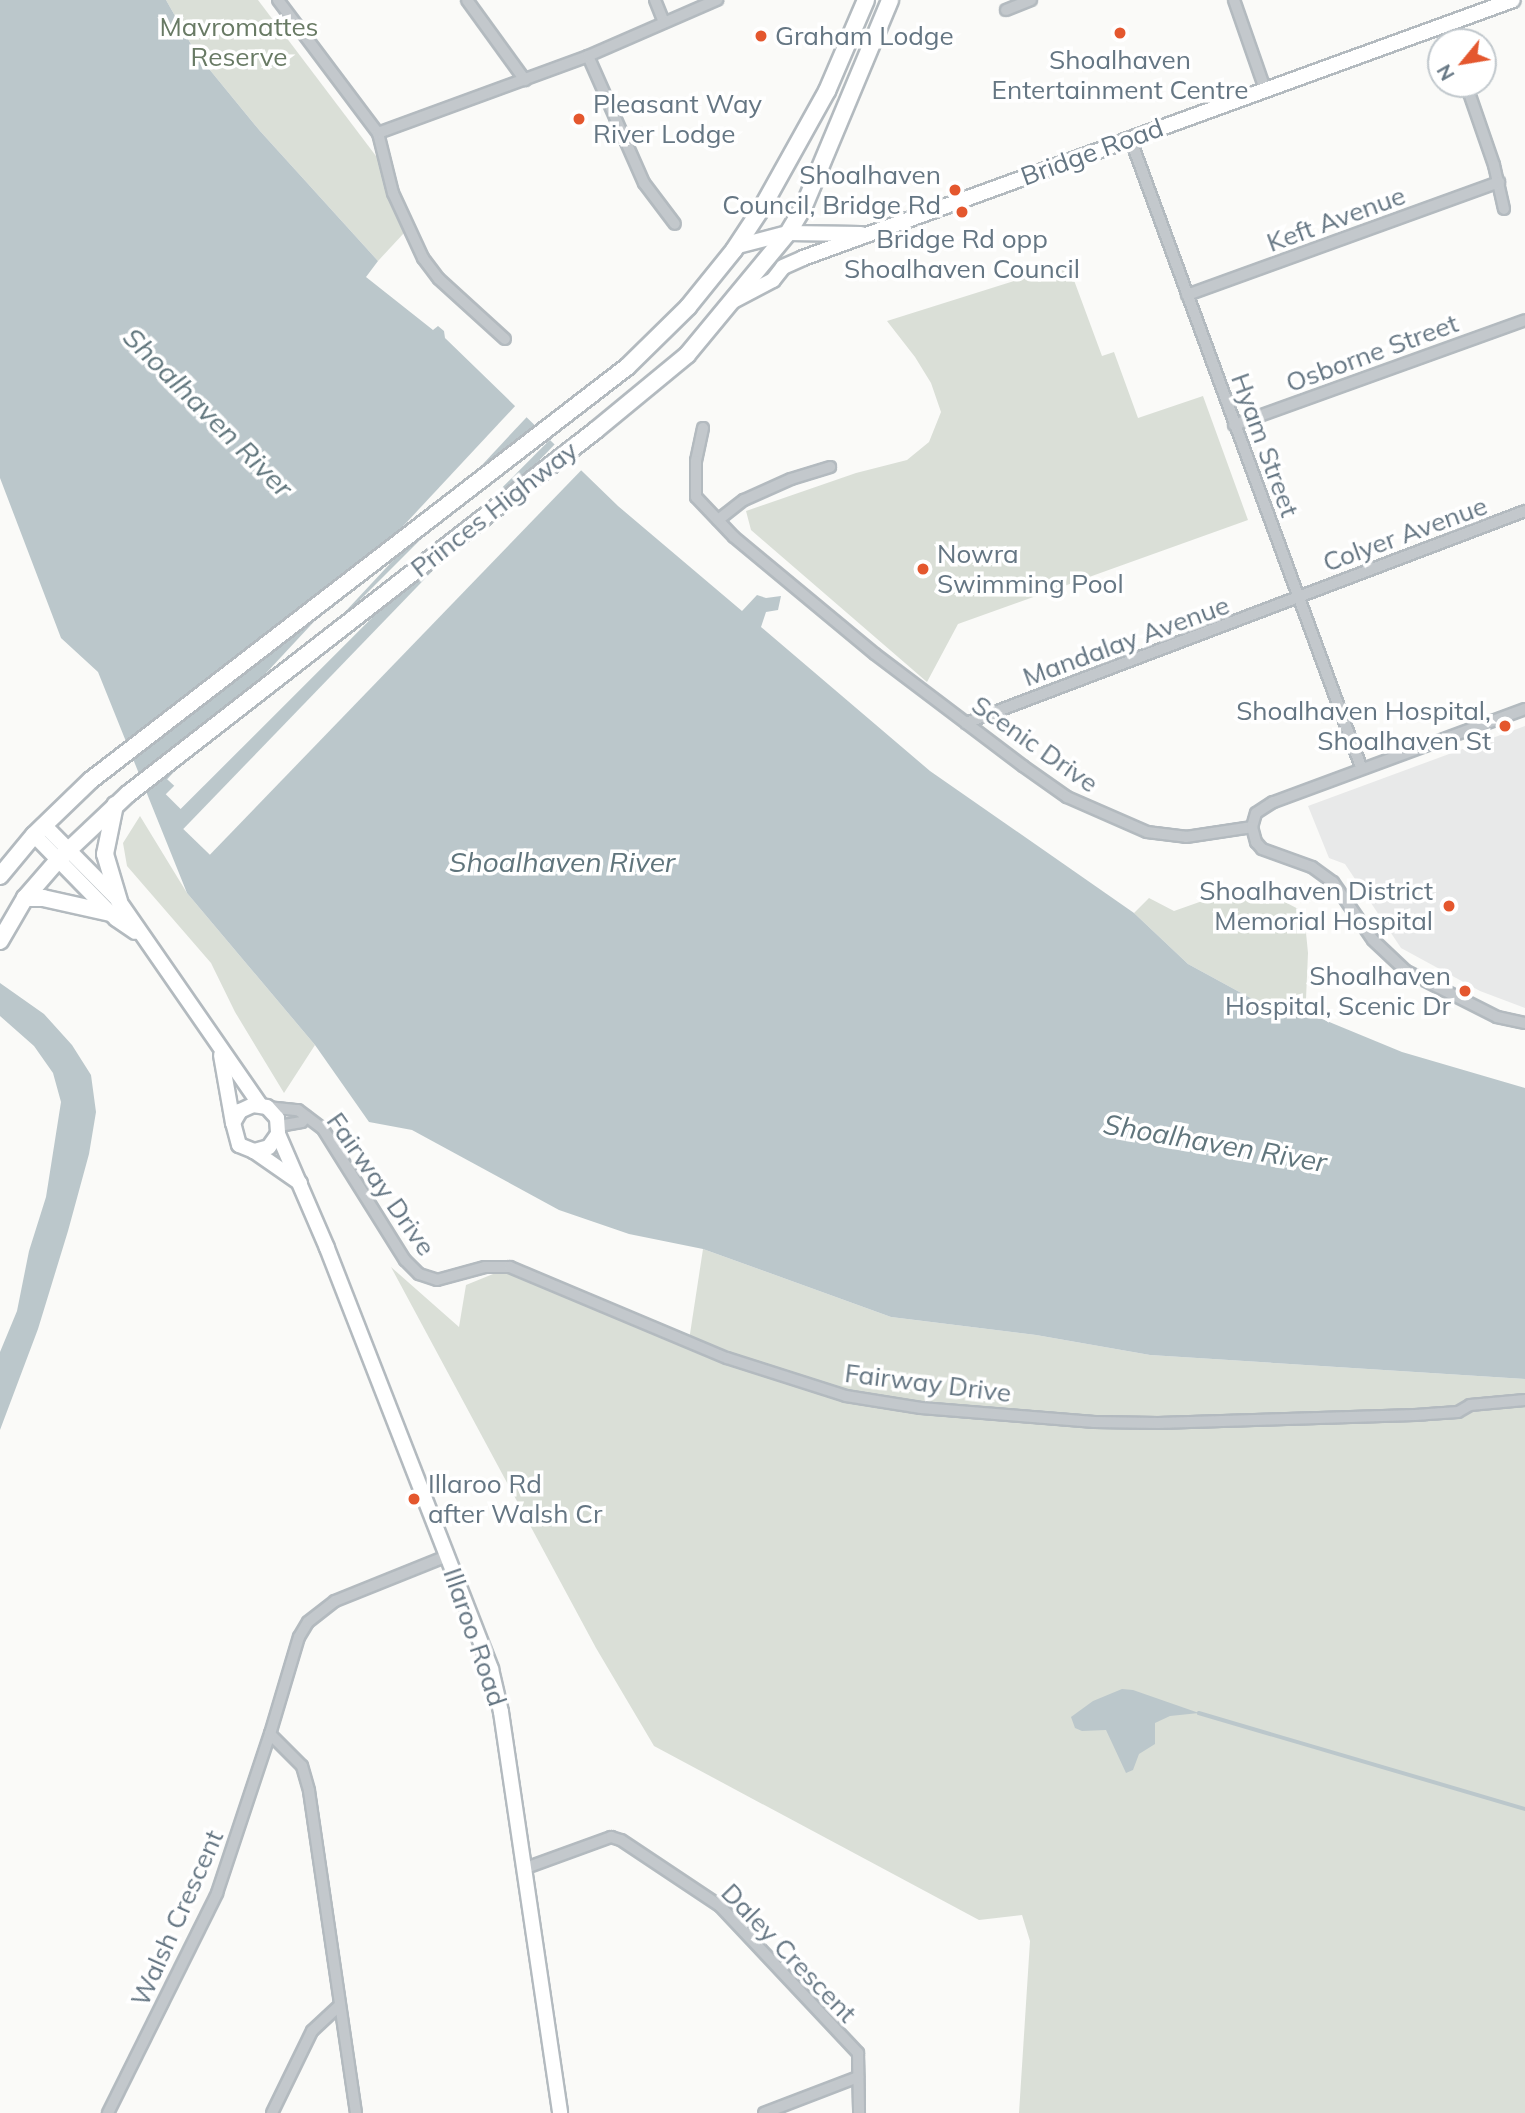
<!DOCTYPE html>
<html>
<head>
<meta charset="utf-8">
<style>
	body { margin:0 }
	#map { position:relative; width:1525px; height:2113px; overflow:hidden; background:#fafaf8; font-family:Mulish,sans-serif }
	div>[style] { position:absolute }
	.built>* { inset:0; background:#e8e9e9 }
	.green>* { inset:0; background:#dadfd7 }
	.water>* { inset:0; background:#bbc7cb }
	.pier>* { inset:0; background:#fafaf8; transform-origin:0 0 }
	.stream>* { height:3.5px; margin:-1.75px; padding:0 1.75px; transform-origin:1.75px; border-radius:1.75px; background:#bbc7cb }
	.roads { filter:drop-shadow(2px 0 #b3babf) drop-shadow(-2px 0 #b3babf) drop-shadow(0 2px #b3babf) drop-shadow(0 -2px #b3babf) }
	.minor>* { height:10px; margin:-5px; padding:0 5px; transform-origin:5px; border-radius:5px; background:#c3c8cc }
	.secondary>* { height:14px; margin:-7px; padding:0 7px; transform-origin:7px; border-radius:7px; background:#fff }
	.trunk>* { height:16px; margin:-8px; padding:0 8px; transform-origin:8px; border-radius:8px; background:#fff }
	.dots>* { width:19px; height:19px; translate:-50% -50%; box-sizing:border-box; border:4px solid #fff; border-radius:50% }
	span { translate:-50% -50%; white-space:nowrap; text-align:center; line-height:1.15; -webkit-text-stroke:7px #fff; paint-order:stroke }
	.park-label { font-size:26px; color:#687a64 }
	.poi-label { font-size:26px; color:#657683 }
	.left { translate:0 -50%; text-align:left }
	.right { translate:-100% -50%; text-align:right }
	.street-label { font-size:26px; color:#657683 }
	.water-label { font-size:28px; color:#60757c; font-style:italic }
	.north { position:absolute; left:1427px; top:28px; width:70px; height:70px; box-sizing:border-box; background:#fff; border:2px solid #c1c8cd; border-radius:50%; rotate:240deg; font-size:19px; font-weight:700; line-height:28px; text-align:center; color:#657683 }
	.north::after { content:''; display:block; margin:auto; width:24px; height:32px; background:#e4572e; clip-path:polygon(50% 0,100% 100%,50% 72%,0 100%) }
</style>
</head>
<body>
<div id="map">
	<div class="built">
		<div style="clip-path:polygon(1525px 726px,1525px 1008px,1480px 991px,1401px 948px,1345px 864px,1329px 858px,1308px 806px)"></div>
	</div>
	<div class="green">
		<div style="clip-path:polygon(166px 0,258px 0,379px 160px,404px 233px,378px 261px,260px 131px,196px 53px)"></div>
		<div style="clip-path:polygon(1068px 264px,1102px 356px,1114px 352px,1138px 418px,1203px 396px,1248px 520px,958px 624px,927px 682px,751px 530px,746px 511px,856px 473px,907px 460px,929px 442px,941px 412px,931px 383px,915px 357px,887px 321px)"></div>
		<div style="clip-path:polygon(140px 816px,187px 893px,315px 1045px,284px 1093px,235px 1012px,211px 963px,127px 866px,123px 843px)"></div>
		<div style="clip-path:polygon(1225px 893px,1283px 901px,1304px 912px,1308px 953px,1306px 999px,1298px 1014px,1267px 1007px,1188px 964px,1134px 913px,1149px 898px,1174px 911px)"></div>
		<div style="clip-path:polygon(703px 1249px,891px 1317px,1036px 1335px,1150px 1355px,1525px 1379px,1525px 2113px,1019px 2113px,1030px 1941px,1022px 1915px,979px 1920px,654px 1746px,596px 1648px,391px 1267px,459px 1327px,466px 1285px,498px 1272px,528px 1277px,688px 1347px)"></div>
	</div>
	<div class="water">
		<div style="clip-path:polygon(0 0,166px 0,196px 53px,260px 131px,378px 261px,366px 277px,433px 330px,438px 326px,444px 331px,445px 338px,618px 506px,742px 611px,757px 595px,766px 598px,781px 596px,778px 610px,766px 612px,761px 627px,930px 771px,1134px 913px,1188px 964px,1267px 1007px,1322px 1019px,1402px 1052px,1525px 1088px,1525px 1379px,1150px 1355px,1036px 1335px,891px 1317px,703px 1249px,629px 1234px,559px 1210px,412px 1130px,369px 1122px,315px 1045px,187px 893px,98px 672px,61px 638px,0 478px)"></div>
		<div style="clip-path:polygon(0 983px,44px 1014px,72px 1045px,91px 1075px,96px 1112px,89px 1154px,68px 1231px,38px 1329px,0 1430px,0 1352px,17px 1311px,29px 1251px,46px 1197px,61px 1102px,53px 1073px,34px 1046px,0 1016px)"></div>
		<div style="clip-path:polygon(1122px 1689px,1133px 1690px,1199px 1713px,1170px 1716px,1155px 1723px,1155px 1744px,1139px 1754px,1133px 1770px,1126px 1773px,1106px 1730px,1082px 1731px,1075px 1728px,1071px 1717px,1093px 1701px)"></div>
	</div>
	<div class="pier">
		<div style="left:517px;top:404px;width:16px;height:513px;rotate:43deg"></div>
		<div style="left:537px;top:423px;width:21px;height:525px;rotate:45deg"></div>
		<div style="left:557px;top:442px;width:37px;height:538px;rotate:44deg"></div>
	</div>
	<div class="stream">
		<div style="left:1199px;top:1713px;width:340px;rotate:16.4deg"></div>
	</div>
	<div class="roads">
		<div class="minor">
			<div style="left:278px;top:0;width:166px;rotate:53.1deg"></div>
			<div style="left:378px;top:133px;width:62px;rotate:76deg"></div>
			<div style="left:393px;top:193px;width:72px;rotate:65.2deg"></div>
			<div style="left:423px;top:258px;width:26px;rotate:53deg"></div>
			<div style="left:439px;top:279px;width:89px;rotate:42.3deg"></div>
			<div style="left:467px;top:0;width:99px;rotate:54.1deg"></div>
			<div style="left:655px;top:0;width:24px;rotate:68deg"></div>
			<div style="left:1234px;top:0;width:94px;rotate:70.8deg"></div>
			<div style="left:1006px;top:10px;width:27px;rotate:-22deg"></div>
			<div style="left:1445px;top:24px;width:19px;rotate:72deg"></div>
			<div style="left:588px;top:56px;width:139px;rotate:66.2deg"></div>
			<div style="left:644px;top:183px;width:51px;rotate:52.9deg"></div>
			<div style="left:1466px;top:84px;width:86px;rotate:70.9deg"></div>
			<div style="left:1494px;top:165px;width:45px;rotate:77.2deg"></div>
			<div style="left:378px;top:133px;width:224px;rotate:-20.1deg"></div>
			<div style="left:588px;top:56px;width:141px;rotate:-23.5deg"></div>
			<div style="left:1130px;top:138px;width:670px;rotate:69.83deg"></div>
			<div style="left:1187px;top:295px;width:332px;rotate:-19.9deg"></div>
			<div style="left:1234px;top:425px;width:309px;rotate:-19.8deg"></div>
			<div style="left:703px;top:428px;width:34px;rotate:102deg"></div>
			<div style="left:696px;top:461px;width:36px;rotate:90deg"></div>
			<div style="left:696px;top:497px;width:55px;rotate:46.5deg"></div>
			<div style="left:734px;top:537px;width:183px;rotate:39.7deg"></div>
			<div style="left:875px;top:654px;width:186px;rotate:37.1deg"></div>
			<div style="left:1023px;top:766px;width:54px;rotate:35.2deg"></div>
			<div style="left:1067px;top:797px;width:87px;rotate:23.6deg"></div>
			<div style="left:1147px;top:832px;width:39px;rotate:7deg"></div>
			<div style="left:1186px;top:837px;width:67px;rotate:-8.6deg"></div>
			<div style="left:718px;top:520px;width:33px;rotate:-38deg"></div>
			<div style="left:744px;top:500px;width:51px;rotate:-24.1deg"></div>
			<div style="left:791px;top:479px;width:41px;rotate:-17.1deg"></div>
			<div style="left:1525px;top:709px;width:269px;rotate:159.7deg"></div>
			<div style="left:1273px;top:802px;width:20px;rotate:147deg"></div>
			<div style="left:1256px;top:813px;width:15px;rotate:106deg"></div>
			<div style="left:1252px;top:827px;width:16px;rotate:75deg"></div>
			<div style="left:1256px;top:842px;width:9px;rotate:49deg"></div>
			<div style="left:1262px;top:849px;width:53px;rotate:19.8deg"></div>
			<div style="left:1312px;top:867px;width:26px;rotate:36deg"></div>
			<div style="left:1333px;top:882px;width:70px;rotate:55.4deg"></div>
			<div style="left:1373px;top:940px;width:45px;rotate:43.2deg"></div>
			<div style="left:1406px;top:971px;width:102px;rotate:26.8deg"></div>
			<div style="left:1497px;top:1017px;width:29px;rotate:12deg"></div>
			<div style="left:966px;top:723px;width:598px;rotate:-20.77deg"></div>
			<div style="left:267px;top:1107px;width:31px;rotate:6deg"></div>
			<div style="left:298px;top:1110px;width:31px;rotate:37deg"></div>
			<div style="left:323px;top:1129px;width:155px;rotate:58deg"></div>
			<div style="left:405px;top:1260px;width:20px;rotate:45deg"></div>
			<div style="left:419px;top:1274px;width:19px;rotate:18deg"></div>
			<div style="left:437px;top:1280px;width:50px;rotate:-15.2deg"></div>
			<div style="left:485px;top:1267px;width:25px"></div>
			<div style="left:510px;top:1267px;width:235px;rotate:22.8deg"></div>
			<div style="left:727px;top:1358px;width:125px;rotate:17.7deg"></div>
			<div style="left:846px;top:1396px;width:76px;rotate:9.1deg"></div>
			<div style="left:921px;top:1408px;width:174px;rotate:4.6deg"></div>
			<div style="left:1094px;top:1422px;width:64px;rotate:0.9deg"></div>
			<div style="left:1158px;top:1423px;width:257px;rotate:-1.8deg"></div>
			<div style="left:1415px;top:1415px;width:43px;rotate:-4deg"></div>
			<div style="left:1458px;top:1412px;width:14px;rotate:-30deg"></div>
			<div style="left:1470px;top:1405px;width:55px;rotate:-5.2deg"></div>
			<div style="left:279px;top:1126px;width:23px;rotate:-10deg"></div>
			<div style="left:302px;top:1122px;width:7px;rotate:-56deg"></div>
			<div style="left:270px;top:1734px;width:45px;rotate:45deg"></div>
			<div style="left:302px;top:1766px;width:26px;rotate:74deg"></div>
			<div style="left:309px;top:1791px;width:325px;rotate:81.7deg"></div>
			<div style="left:523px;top:1869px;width:94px;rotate:-20deg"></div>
			<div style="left:611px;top:1837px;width:10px;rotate:17deg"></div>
			<div style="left:621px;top:1840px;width:119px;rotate:33.7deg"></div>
			<div style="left:720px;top:1906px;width:202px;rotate:46.8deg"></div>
			<div style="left:858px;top:2053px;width:60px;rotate:89deg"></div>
			<div style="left:108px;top:2113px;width:246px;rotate:-63.6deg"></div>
			<div style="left:217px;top:1893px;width:168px;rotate:-71.6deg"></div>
			<div style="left:270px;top:1734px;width:101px;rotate:-73.4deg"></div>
			<div style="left:299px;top:1637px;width:17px;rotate:-59deg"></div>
			<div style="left:308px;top:1622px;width:34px;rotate:-38deg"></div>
			<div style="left:335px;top:1601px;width:121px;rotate:-21.9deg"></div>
			<div style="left:272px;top:2113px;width:91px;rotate:-64deg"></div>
			<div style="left:312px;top:2031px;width:38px;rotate:-43deg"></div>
			<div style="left:764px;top:2113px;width:101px;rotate:-21deg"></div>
		</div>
		<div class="secondary">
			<div style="left:738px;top:246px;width:52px;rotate:-14.6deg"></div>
			<div style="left:788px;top:233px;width:73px;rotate:0.8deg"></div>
			<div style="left:733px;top:301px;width:45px;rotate:-27.7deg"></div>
			<div style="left:773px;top:280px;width:16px;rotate:-52deg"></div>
			<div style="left:783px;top:267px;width:22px;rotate:-24deg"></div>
			<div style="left:803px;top:258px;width:755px;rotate:-19.97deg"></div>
			<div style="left:44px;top:825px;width:107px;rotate:45.4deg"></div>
			<div style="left:119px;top:901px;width:248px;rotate:55.3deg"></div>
			<div style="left:34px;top:835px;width:117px;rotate:45.7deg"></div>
			<div style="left:116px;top:919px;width:23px;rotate:34deg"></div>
			<div style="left:221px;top:1055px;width:69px;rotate:80deg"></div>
			<div style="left:278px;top:1134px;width:16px;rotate:125deg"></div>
			<div style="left:269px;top:1147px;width:16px;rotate:165deg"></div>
			<div style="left:254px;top:1151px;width:16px;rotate:-158deg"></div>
			<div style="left:239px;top:1145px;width:23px;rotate:-105deg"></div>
			<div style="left:233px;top:1123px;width:14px;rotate:-60deg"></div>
			<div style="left:240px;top:1111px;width:14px;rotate:-25deg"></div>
			<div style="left:253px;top:1105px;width:14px;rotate:8deg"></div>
			<div style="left:267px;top:1107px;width:15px;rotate:48deg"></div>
			<div style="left:277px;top:1118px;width:16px;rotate:86deg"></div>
			<div style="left:278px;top:1134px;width:124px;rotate:66.7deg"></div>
			<div style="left:327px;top:1248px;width:452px;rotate:68.7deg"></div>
			<div style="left:491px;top:1669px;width:44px;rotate:76.9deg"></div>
			<div style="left:501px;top:1712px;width:405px;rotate:81.6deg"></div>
			<div style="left:254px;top:1151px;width:56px;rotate:34.8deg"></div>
		</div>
		<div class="trunk">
			<div style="left:115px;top:805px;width:50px;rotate:101.5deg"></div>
			<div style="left:105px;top:854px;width:49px;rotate:73.4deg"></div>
			<div style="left:0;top:876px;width:53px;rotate:-50.3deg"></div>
			<div style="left:34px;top:835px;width:79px;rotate:-44deg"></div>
			<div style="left:91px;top:780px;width:677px;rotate:-37.62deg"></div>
			<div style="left:627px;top:367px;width:86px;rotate:-44.5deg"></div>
			<div style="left:688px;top:307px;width:73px;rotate:-51.1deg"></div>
			<div style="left:734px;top:250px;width:53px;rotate:-56.6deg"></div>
			<div style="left:763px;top:206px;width:132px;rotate:-60.9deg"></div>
			<div style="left:827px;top:91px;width:99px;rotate:-66.8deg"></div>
			<div style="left:25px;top:898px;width:18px"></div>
			<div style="left:43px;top:898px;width:69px;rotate:12.6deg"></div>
			<div style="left:0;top:941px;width:50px;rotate:-59.8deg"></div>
			<div style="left:25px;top:898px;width:50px;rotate:-49deg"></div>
			<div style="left:58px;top:860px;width:96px;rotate:-43.3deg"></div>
			<div style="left:128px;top:794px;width:593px;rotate:-37.87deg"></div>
			<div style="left:596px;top:430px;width:118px;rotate:-39.5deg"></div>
			<div style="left:687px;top:355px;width:158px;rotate:-50.4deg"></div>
			<div style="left:788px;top:233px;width:31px;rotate:-59deg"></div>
			<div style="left:804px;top:206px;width:223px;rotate:-67.3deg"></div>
		</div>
	</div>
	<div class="dots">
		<div style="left:1120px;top:33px;background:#e4572e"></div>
		<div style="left:761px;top:36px;background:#e4572e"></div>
		<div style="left:579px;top:119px;background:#e4572e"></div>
		<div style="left:955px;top:190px;background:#e4572e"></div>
		<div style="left:962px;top:212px;background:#e4572e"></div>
		<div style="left:923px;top:569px;background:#e4572e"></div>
		<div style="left:1505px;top:726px;background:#e4572e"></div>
		<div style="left:1449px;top:906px;background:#e4572e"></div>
		<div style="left:1465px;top:991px;background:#e4572e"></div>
		<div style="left:414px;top:1499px;background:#e4572e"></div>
	</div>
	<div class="park-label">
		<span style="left:239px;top:42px">Mavromattes<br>Reserve</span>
	</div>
	<div class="poi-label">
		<span class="left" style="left:775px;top:36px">Graham Lodge</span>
		<span style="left:1120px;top:75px">Shoalhaven<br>Entertainment Centre</span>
		<span class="left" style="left:593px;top:119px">Pleasant Way<br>River Lodge</span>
		<span class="right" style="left:941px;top:190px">Shoalhaven<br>Council, Bridge Rd</span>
		<span style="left:962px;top:254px">Bridge Rd opp<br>Shoalhaven Council</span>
		<span class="left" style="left:937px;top:569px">Nowra<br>Swimming Pool</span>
		<span class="right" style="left:1491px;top:726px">Shoalhaven Hospital,<br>Shoalhaven St</span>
		<span class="right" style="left:1433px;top:906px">Shoalhaven District<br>Memorial Hospital</span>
		<span class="right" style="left:1451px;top:991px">Shoalhaven<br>Hospital, Scenic Dr</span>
		<span class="left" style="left:428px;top:1499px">Illaroo Rd<br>after Walsh Cr</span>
	</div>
	<div class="street-label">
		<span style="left:1092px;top:152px;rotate:-20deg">Bridge Road</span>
		<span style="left:1336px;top:219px;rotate:-20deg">Keft Avenue</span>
		<span style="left:1372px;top:353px;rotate:-20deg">Osborne Street</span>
		<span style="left:1265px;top:445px;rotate:70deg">Hyam Street</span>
		<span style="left:494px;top:509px;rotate:-38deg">Princes Highway</span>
		<span style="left:1405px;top:534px;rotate:-20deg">Colyer Avenue</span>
		<span style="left:1126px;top:641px;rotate:-20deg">Mandalay Avenue</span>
		<span style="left:1035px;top:744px;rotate:35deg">Scenic Drive</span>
		<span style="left:381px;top:1184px;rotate:55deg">Fairway Drive</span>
		<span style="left:928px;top:1383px;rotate:7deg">Fairway Drive</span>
		<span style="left:475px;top:1637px;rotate:71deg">Illaroo Road</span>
		<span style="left:177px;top:1918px;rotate:-66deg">Walsh Crescent</span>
		<span style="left:789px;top:1953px;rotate:46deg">Daley Crescent</span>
	</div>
	<div class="water-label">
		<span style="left:208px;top:412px;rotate:45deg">Shoalhaven River</span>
		<span style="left:562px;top:862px">Shoalhaven River</span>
		<span style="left:1215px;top:1143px;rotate:10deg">Shoalhaven River</span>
	</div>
	<div class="north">N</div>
</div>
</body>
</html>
